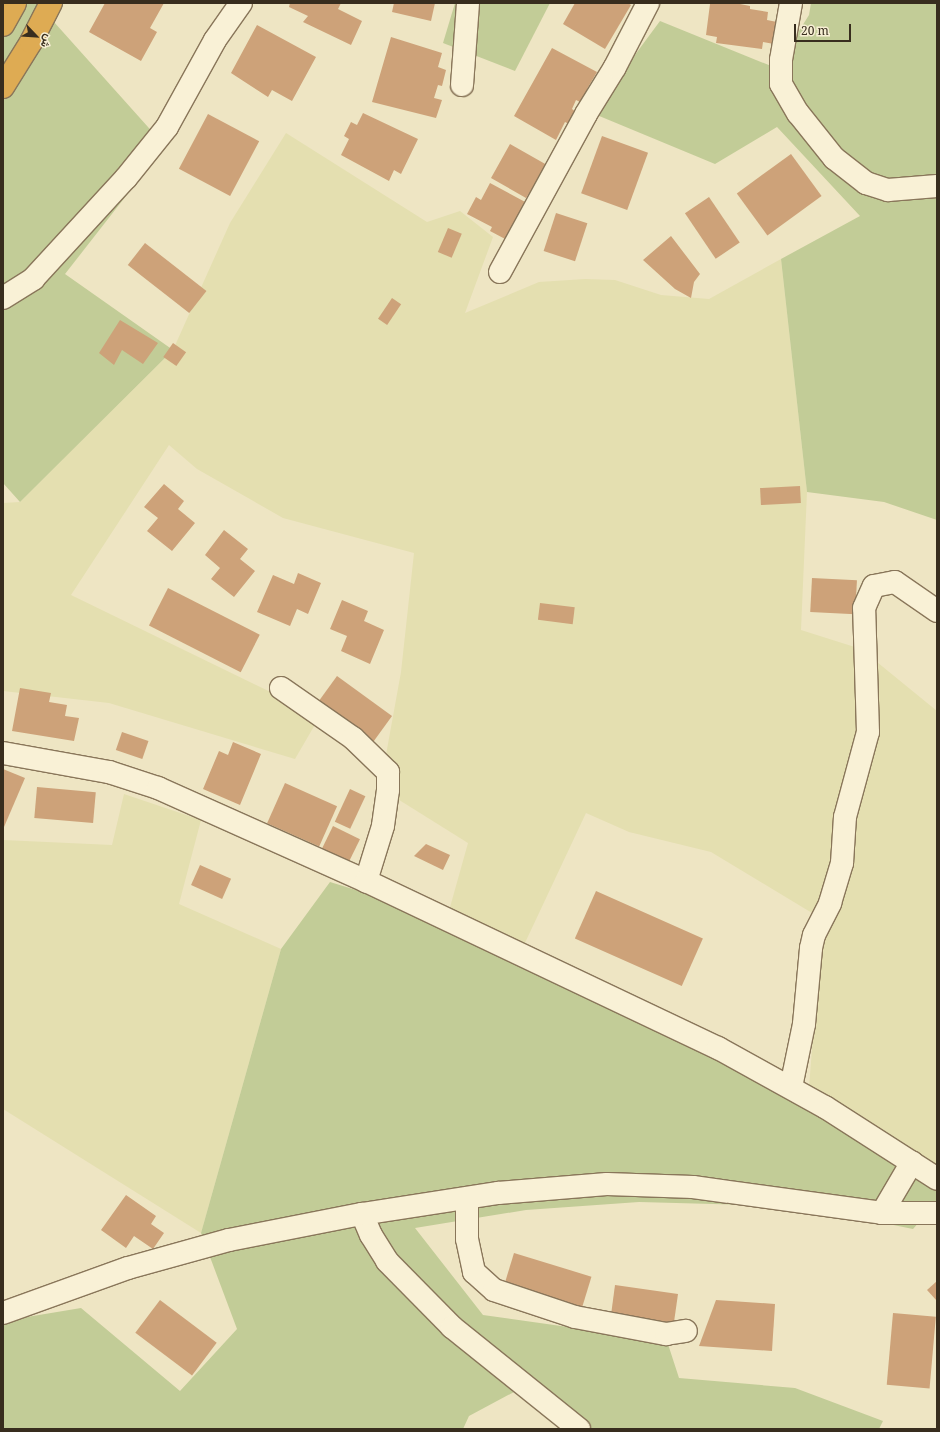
<!DOCTYPE html>
<html>
<head>
<meta charset="utf-8">
<style>
	body { margin:0 }
	#map { position:relative; width:940px; height:1432px; overflow:hidden; background:#eee5c3; font-family:"Noto Serif",Vazirmatn,serif }
	div>[style] { position:absolute }
	.farmland>* { inset:0; background:#e4dfb0 }
	.green>* { inset:0; background:#c2cc97 }
	.building>* { inset:0; background:#cda279; transform-origin:0 0 }
	.roads { filter:drop-shadow(1px 0 #89765a) drop-shadow(-1px 0 #89765a) drop-shadow(0 1px #89765a) drop-shadow(0 -1px #89765a) }
	.minor>* { height:22px; margin:-11px; padding:0 11px; transform-origin:11px; border-radius:11px; background:#f9f1d6 }
	.highway>* { height:22px; margin:-11px; padding:0 11px; transform-origin:11px; border-radius:11px; background:#deab53 }
	span { translate:-50% -50%; white-space:nowrap; text-align:center; line-height:1.15; -webkit-text-stroke:4px #f6eed3; paint-order:stroke }
	.frame { position:absolute; inset:0; border:4px solid #382d1e; pointer-events:none }
	.north { position:absolute; left:16px; top:16px; width:40px; height:40px; -webkit-text-stroke:3px #f6eed3; paint-order:stroke; rotate:115deg; font-size:11px; font-weight:700; line-height:16px; text-align:center; color:#382d1e }
	.north::after { content:''; display:block; margin:auto; width:14px; height:18px; background:#382d1e; clip-path:polygon(50% 0,100% 100%,50% 72%,0 100%) }
	.scale { position:absolute; left:794px; top:24px; width:57px; height:18px; box-sizing:border-box; border:2px solid #382d1e; border-top:0; padding-left:5px; font-size:12px; line-height:14px; white-space:nowrap; color:#382d1e; -webkit-text-stroke:3px #f6eed3; paint-order:stroke }
</style>
</head>
<body>
<div id="map">
	<div class="farmland">
		<div style="clip-path:polygon(286px 133px,427px 222px,460px 211px,493px 237px,465px 313px,539px 282px,585px 279px,615px 280px,661px 295px,709px 299px,781px 259px,807px 492px,801px 630px,861px 649px,937px 711px,937px 1176px,808px 1101px,822px 919px,711px 852px,629px 832px,586px 813px,516px 962px,447px 918px,468px 843px,380px 788px,401px 672px,414px 553px,283px 518px,197px 469px,169px 445px,71px 595px,320px 716px,295px 759px,109px 703px,3px 691px,3px 503px,20px 502px,173px 350px,230px 223px)"></div>
		<div style="clip-path:polygon(124px 794px,201px 820px,179px 904px,281px 949px,201px 1233px,3px 1109px,3px 840px,112px 845px)"></div>
	</div>
	<div class="green">
		<div style="clip-path:polygon(3px 3px,62px 3px,54px 22px,165px 146px,65px 274px,173px 350px,20px 502px,3px 483px)"></div>
		<div style="clip-path:polygon(455px 3px,550px 3px,515px 71px,443px 43px)"></div>
		<div style="clip-path:polygon(811px 3px,937px 3px,937px 520px,884px 502px,807px 492px,781px 259px,860px 216px,777px 127px,715px 164px,592px 113px,660px 21px,776px 68px,809px 15px)"></div>
		<div style="clip-path:polygon(330px 882px,447px 918px,808px 1101px,937px 1176px,937px 1202px,913px 1229px,859px 1218px,750px 1205px,639px 1202px,526px 1210px,415px 1228px,483px 1315px,667px 1341px,679px 1378px,795px 1388px,883px 1421px,879px 1429px,589px 1429px,527px 1385px,469px 1416px,463px 1429px,3px 1429px,3px 1321px,81px 1308px,180px 1391px,237px 1329px,201px 1233px,281px 949px)"></div>
	</div>
	<div class="building">
		<div style="clip-path:polygon(105px 3px,164px 3px,150px 28px,157px 32px,141px 61px,89px 32px)"></div>
		<div style="clip-path:polygon(290px 3px,341px 3px,338px 9px,362px 21px,351px 45px,303px 22px,308px 16px,289px 7px)"></div>
		<div style="clip-path:polygon(394px 3px,435px 3px,431px 21px,392px 12px)"></div>
		<div style="clip-path:polygon(575px 3px,628px 3px,631px 5px,605px 49px,563px 24px)"></div>
		<div style="clip-path:polygon(716px 3px,735px 3px,750px 6px,750px 9px,768px 12px,767px 20px,777px 22px,774px 44px,763px 42px,762px 49px,716px 43px,717px 37px,706px 35px,710px 4px)"></div>
		<div style="clip-path:polygon(257px 25px,316px 57px,292px 101px,272px 90px,268px 97px,231px 73px)"></div>
		<div style="clip-path:polygon(391px 37px,442px 53px,438px 67px,446px 70px,442px 86px,438px 85px,434px 98px,442px 100px,436px 118px,372px 102px)"></div>
		<div style="clip-path:polygon(552px 48px,597px 72px,587px 89px,590px 90px,586px 99px,583px 97px,580px 102px,576px 100px,572px 109px,576px 112px,569px 124px,565px 122px,556px 140px,514px 116px)"></div>
		<div style="clip-path:polygon(363px 113px,418px 139px,401px 174px,394px 170px,389px 181px,341px 155px,349px 139px,344px 136px,351px 122px,357px 125px)"></div>
		<div style="left:208px;top:114px;width:58px;height:62px;rotate:28deg"></div>
		<div style="left:602px;top:136px;width:49px;height:61px;rotate:20deg"></div>
		<div style="clip-path:polygon(510px 144px,547px 165px,540px 183px,536px 181px,535px 184px,539px 186px,536px 191px,532px 189px,526px 198px,491px 178px)"></div>
		<div style="left:791px;top:154px;width:52px;height:67px;rotate:54deg"></div>
		<div style="clip-path:polygon(490px 183px,527px 203px,507px 240px,490px 231px,492px 227px,467px 214px,476px 197px,481px 200px)"></div>
		<div style="left:709px;top:197px;width:55px;height:29px;rotate:56deg"></div>
		<div style="left:556px;top:213px;width:33px;height:40px;rotate:18deg"></div>
		<div style="left:448px;top:228px;width:15px;height:26px;rotate:23deg"></div>
		<div style="clip-path:polygon(671px 236px,700px 274px,694px 282px,691px 298px,675px 289px,643px 260px)"></div>
		<div style="left:145px;top:243px;width:78px;height:28px;rotate:38deg"></div>
		<div style="left:392px;top:298px;width:11px;height:25px;rotate:34deg"></div>
		<div style="clip-path:polygon(120px 320px,158px 343px,143px 364px,122px 350px,114px 365px,99px 353px)"></div>
		<div style="left:173px;top:343px;width:16px;height:17px;rotate:35deg"></div>
		<div style="clip-path:polygon(164px 484px,184px 501px,178px 509px,195px 523px,172px 551px,147px 531px,158px 518px,144px 507px)"></div>
		<div style="left:800px;top:486px;width:17px;height:40px;rotate:87deg"></div>
		<div style="clip-path:polygon(224px 530px,248px 549px,240px 559px,255px 571px,234px 597px,211px 579px,220px 568px,205px 555px)"></div>
		<div style="clip-path:polygon(298px 573px,321px 583px,308px 614px,297px 609px,290px 626px,257px 612px,273px 575px,294px 584px)"></div>
		<div style="left:812px;top:578px;width:45px;height:34px;rotate:3deg"></div>
		<div style="left:168px;top:588px;width:103px;height:42px;rotate:27deg"></div>
		<div style="clip-path:polygon(342px 600px,368px 611px,364px 621px,384px 630px,370px 664px,341px 651px,347px 636px,330px 629px)"></div>
		<div style="left:540px;top:603px;width:35px;height:17px;rotate:7deg"></div>
		<div style="left:337px;top:676px;width:68px;height:33px;rotate:36deg"></div>
		<div style="clip-path:polygon(20px 688px,51px 693px,49px 702px,67px 705px,65px 716px,79px 718px,74px 741px,12px 731px)"></div>
		<div style="left:122px;top:732px;width:28px;height:19px;rotate:19deg"></div>
		<div style="clip-path:polygon(233px 742px,261px 754px,240px 805px,203px 789px,219px 751px,228px 755px)"></div>
		<div style="clip-path:polygon(3px 769px,25px 778px,4px 827px,3px 826px)"></div>
		<div style="left:285px;top:783px;width:57px;height:44px;rotate:24deg"></div>
		<div style="left:37px;top:787px;width:59px;height:31px;rotate:5deg"></div>
		<div style="left:350px;top:789px;width:17px;height:36px;rotate:25deg"></div>
		<div style="left:333px;top:826px;width:30px;height:30px;rotate:26deg"></div>
		<div style="clip-path:polygon(426px 844px,450px 855px,443px 870px,414px 856px)"></div>
		<div style="left:200px;top:865px;width:34px;height:22px;rotate:24deg"></div>
		<div style="left:596px;top:891px;width:117px;height:52px;rotate:24deg"></div>
		<div style="clip-path:polygon(126px 1195px,156px 1216px,151px 1224px,164px 1233px,153px 1249px,134px 1236px,126px 1248px,101px 1230px)"></div>
		<div style="left:514px;top:1253px;width:81px;height:35px;rotate:17deg"></div>
		<div style="clip-path:polygon(937px 1281px,937px 1301px,927px 1290px)"></div>
		<div style="clip-path:polygon(615px 1285px,678px 1294px,673px 1329px,611px 1315px)"></div>
		<div style="left:160px;top:1300px;width:71px;height:41px;rotate:37deg"></div>
		<div style="clip-path:polygon(716px 1300px,775px 1304px,772px 1351px,699px 1346px)"></div>
		<div style="left:893px;top:1313px;width:43px;height:72px;rotate:5deg"></div>
	</div>
	<div class="roads">
		<div class="minor">
			<div style="left:791px;top:3px;width:58px;rotate:100deg"></div>
			<div style="left:781px;top:60px;width:24px;rotate:90deg"></div>
			<div style="left:781px;top:84px;width:34px;rotate:60deg"></div>
			<div style="left:798px;top:113px;width:58px;rotate:51.3deg"></div>
			<div style="left:834px;top:158px;width:41px;rotate:38deg"></div>
			<div style="left:866px;top:183px;width:23px;rotate:18deg"></div>
			<div style="left:888px;top:190px;width:49px;rotate:-4.7deg"></div>
			<div style="left:462px;top:85px;width:82px;rotate:-85.8deg"></div>
			<div style="left:500px;top:272px;width:180px;rotate:-61.4deg"></div>
			<div style="left:586px;top:114px;width:55px;rotate:-58.3deg"></div>
			<div style="left:615px;top:67px;width:72px;rotate:-62.7deg"></div>
			<div style="left:3px;top:298px;width:36px;rotate:-32deg"></div>
			<div style="left:33px;top:279px;width:137px;rotate:-47.4deg"></div>
			<div style="left:126px;top:178px;width:65px;rotate:-51.2deg"></div>
			<div style="left:167px;top:127px;width:99px;rotate:-61.1deg"></div>
			<div style="left:215px;top:40px;width:45px;rotate:-54.9deg"></div>
			<div style="left:281px;top:688px;width:88px;rotate:34.8deg"></div>
			<div style="left:353px;top:738px;width:49px;rotate:44.2deg"></div>
			<div style="left:388px;top:772px;width:18px;rotate:90deg"></div>
			<div style="left:388px;top:790px;width:36px;rotate:98deg"></div>
			<div style="left:383px;top:826px;width:58px;rotate:107.2deg"></div>
			<div style="left:3px;top:753px;width:108px;rotate:10.2deg"></div>
			<div style="left:109px;top:772px;width:52px;rotate:18.1deg"></div>
			<div style="left:158px;top:788px;width:228px;rotate:24.1deg"></div>
			<div style="left:366px;top:881px;width:390px;rotate:25.4deg"></div>
			<div style="left:718px;top:1048px;width:122px;rotate:28.9deg"></div>
			<div style="left:825px;top:1107px;width:133px;rotate:32.7deg"></div>
			<div style="left:791px;top:1087px;width:64px;rotate:-78.3deg"></div>
			<div style="left:804px;top:1024px;width:76px;rotate:-84.7deg"></div>
			<div style="left:811px;top:948px;width:13px;rotate:-77deg"></div>
			<div style="left:814px;top:935px;width:36px;rotate:-63deg"></div>
			<div style="left:830px;top:903px;width:42px;rotate:-73.3deg"></div>
			<div style="left:842px;top:863px;width:46px;rotate:-86.3deg"></div>
			<div style="left:845px;top:817px;width:88px;rotate:-74.9deg"></div>
			<div style="left:868px;top:732px;width:124px;rotate:-91.8deg"></div>
			<div style="left:864px;top:608px;width:24px;rotate:-66deg"></div>
			<div style="left:874px;top:586px;width:21px;rotate:-11deg"></div>
			<div style="left:895px;top:582px;width:51px;rotate:34.6deg"></div>
			<div style="left:467px;top:1199px;width:40px;rotate:90deg"></div>
			<div style="left:467px;top:1239px;width:34px;rotate:78deg"></div>
			<div style="left:474px;top:1272px;width:27px;rotate:42deg"></div>
			<div style="left:494px;top:1290px;width:85px;rotate:18.4deg"></div>
			<div style="left:575px;top:1317px;width:93px;rotate:10.6deg"></div>
			<div style="left:666px;top:1334px;width:20px;rotate:-9deg"></div>
			<div style="left:882px;top:1213px;width:59px;rotate:-59.5deg"></div>
			<div style="left:362px;top:1214px;width:23px;rotate:67deg"></div>
			<div style="left:371px;top:1235px;width:31px;rotate:58deg"></div>
			<div style="left:387px;top:1261px;width:93px;rotate:45.4deg"></div>
			<div style="left:452px;top:1327px;width:163px;rotate:38.8deg"></div>
			<div style="left:3px;top:1313px;width:133px;rotate:-19.8deg"></div>
			<div style="left:128px;top:1268px;width:105px;rotate:-15.5deg"></div>
			<div style="left:229px;top:1240px;width:136px;rotate:-11.1deg"></div>
			<div style="left:362px;top:1214px;width:138px;rotate:-8.8deg"></div>
			<div style="left:498px;top:1193px;width:109px;rotate:-4.7deg"></div>
			<div style="left:607px;top:1184px;width:86px;rotate:2deg"></div>
			<div style="left:693px;top:1187px;width:191px;rotate:7.8deg"></div>
			<div style="left:882px;top:1213px;width:55px"></div>
		</div>
		<div class="highway">
			<div style="left:3px;top:25px;width:25px;rotate:-61deg"></div>
			<div style="left:3px;top:87px;width:53px;rotate:-58.1deg"></div>
			<div style="left:31px;top:42px;width:44px;rotate:-62.9deg"></div>
		</div>
	</div>
	<div class="frame"></div>
	<div class="north">ش</div>
	<div class="scale">20 m</div>
</div>
</body>
</html>
